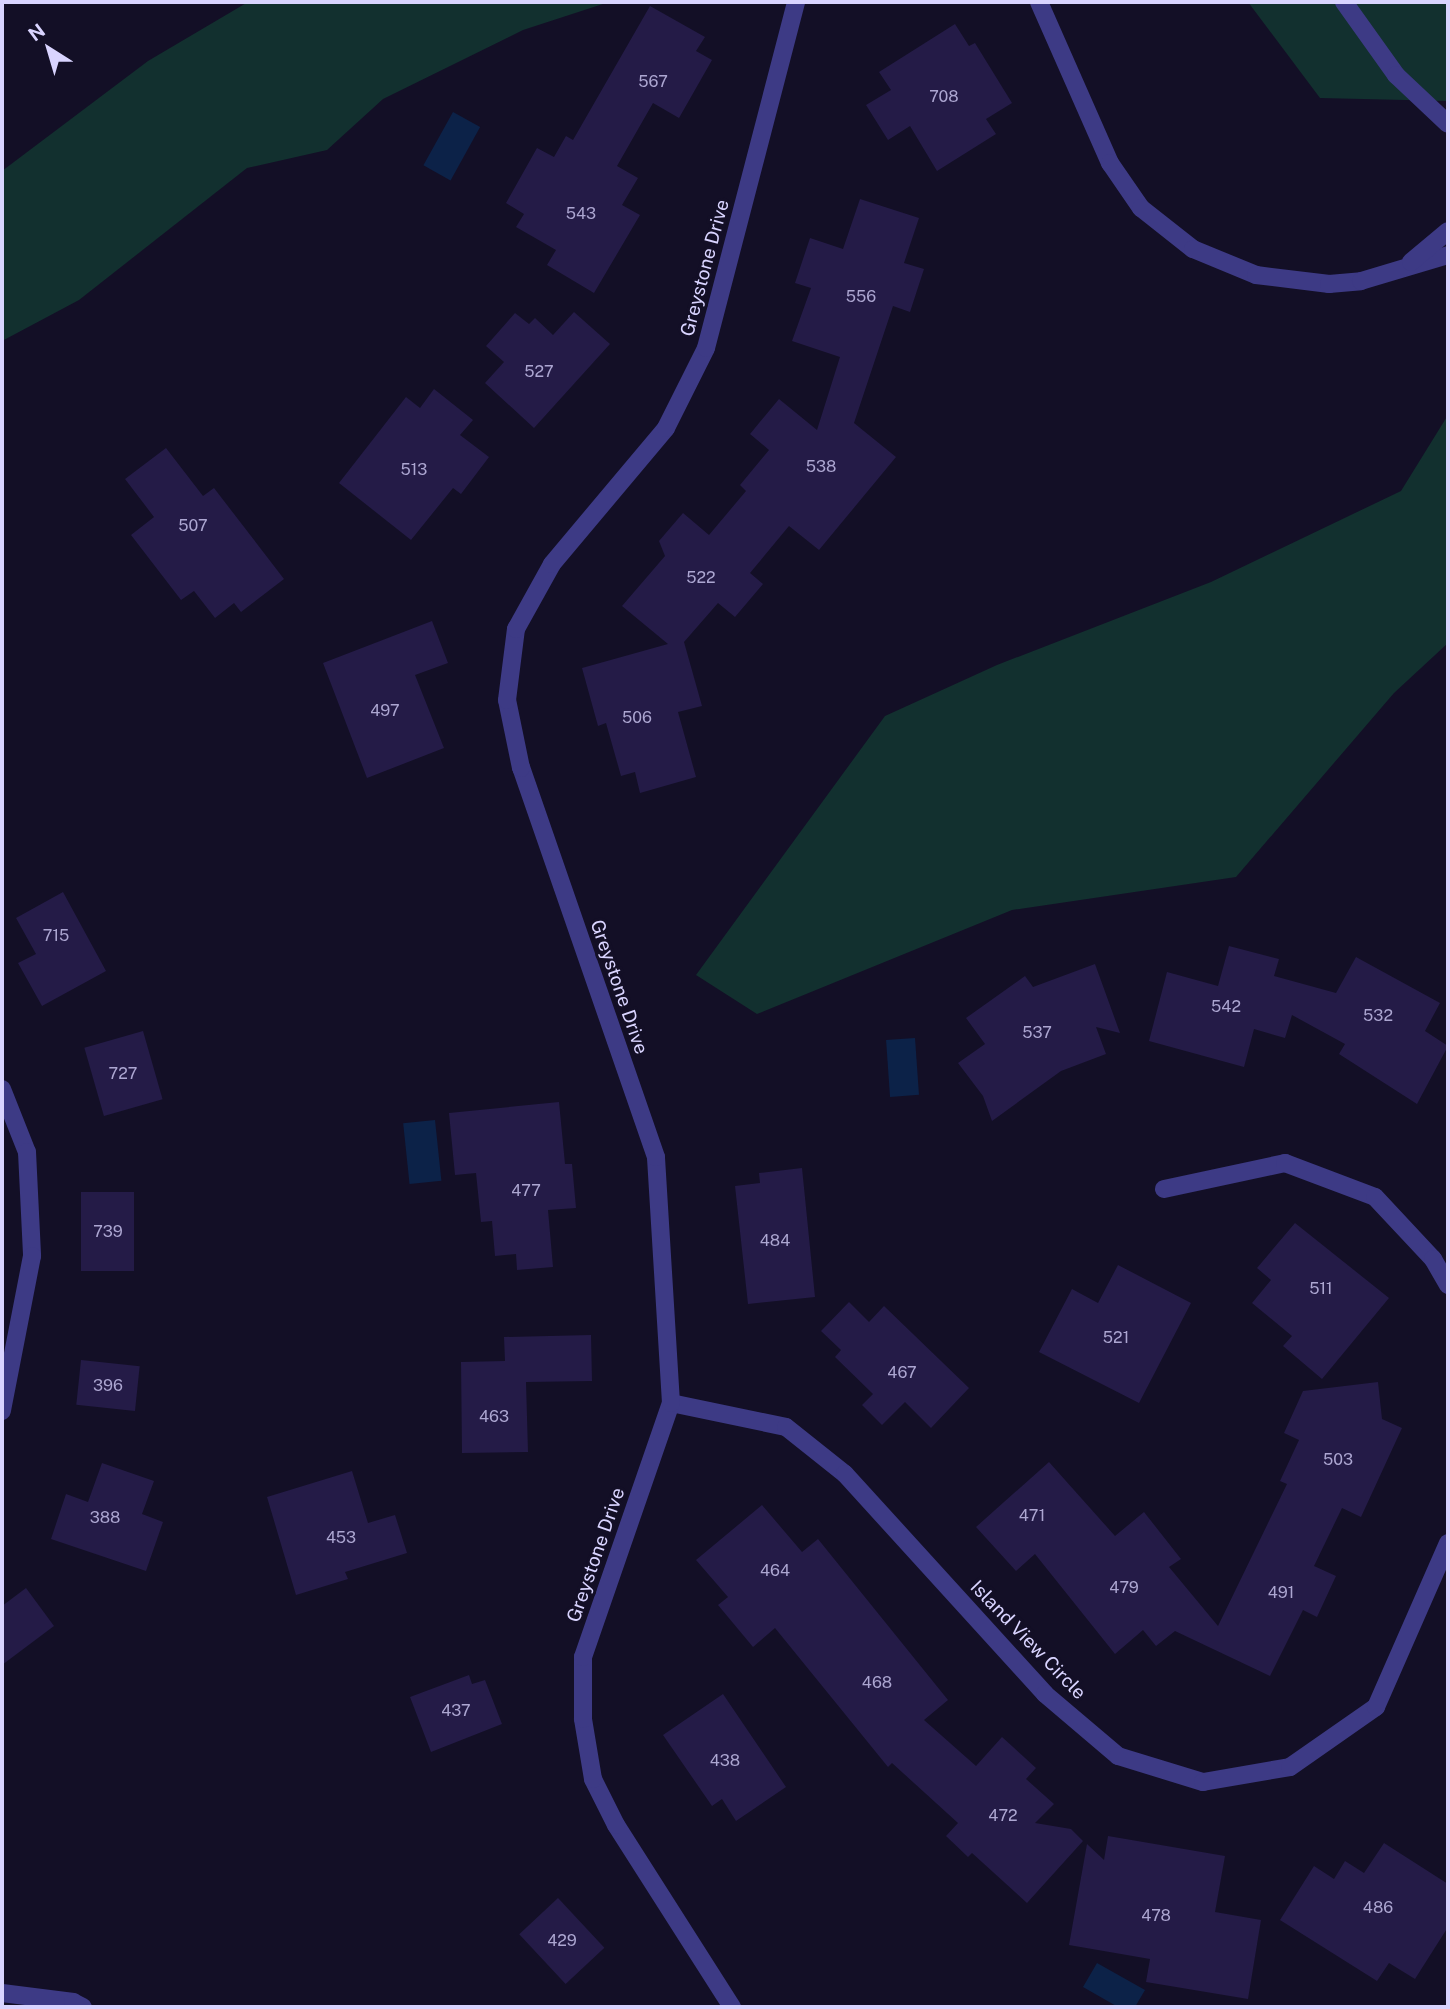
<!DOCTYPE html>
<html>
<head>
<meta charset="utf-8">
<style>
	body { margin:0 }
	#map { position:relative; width:1450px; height:2009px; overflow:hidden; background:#130f26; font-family:"Public Sans",sans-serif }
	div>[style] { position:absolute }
	.green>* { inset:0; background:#12302f }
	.water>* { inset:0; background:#0c2248; transform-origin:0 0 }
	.building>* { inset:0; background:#241b47; transform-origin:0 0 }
	.minor>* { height:18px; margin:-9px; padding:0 9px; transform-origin:9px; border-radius:9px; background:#3d3a85 }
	span { translate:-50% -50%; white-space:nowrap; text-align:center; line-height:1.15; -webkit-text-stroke:6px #130f26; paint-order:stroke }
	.number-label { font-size:16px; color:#aca6d1 }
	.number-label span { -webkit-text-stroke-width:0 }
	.street-label { font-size:19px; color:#d9d4ff }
	.frame { position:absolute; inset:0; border:4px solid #d9d4ff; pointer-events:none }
	.north { position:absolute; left:14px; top:14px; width:70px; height:70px; -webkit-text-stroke:5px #130f26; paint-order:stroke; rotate:323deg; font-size:19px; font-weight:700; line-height:28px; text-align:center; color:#d9d4ff }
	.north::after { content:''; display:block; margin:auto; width:24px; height:32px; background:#d9d4ff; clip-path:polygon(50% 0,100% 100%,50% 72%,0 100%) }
</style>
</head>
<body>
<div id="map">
	<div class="green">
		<div style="clip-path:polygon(248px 2px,609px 2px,523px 30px,383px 99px,327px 150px,247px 168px,79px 300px,2px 341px,2px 171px,148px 61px)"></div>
		<div style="clip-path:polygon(1248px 2px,1448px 2px,1448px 101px,1320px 98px)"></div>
		<div style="clip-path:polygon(1448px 415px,1448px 643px,1394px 693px,1236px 877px,1012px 910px,757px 1014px,696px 975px,885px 716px,997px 665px,1211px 582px,1401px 491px)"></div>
	</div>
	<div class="water">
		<div style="left:453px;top:112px;width:31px;height:61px;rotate:29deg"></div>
		<div style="left:915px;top:1038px;width:57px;height:29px;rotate:86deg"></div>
		<div style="left:435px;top:1120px;width:61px;height:32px;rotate:84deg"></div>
		<div style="clip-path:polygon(1097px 1963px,1145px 1990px,1135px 2007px,1118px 2007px,1083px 1987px)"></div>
	</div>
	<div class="building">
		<div style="clip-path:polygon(650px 6px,705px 37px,696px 51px,712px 60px,679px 118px,653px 103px,617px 166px,638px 178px,622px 205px,640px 215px,594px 293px,547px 265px,556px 250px,516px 227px,524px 214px,506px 203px,537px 148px,554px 157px,566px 136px,573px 140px)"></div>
		<div style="clip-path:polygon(955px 24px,969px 46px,975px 43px,1012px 103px,986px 119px,996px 134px,937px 171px,910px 126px,888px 140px,866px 105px,891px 90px,879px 72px)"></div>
		<div style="clip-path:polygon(860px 199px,919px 218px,904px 263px,924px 269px,910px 312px,893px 306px,854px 423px,896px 457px,819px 550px,789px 526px,750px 573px,763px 584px,735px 617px,718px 603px,684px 642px,702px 706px,678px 712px,696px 777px,640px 793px,635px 772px,621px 776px,606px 723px,598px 726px,582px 668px,668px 644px,622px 606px,665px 556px,659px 541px,683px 513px,709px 535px,746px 491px,740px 485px,769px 450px,750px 434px,779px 399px,817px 430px,840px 357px,792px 341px,811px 288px,795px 283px,810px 238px,843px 249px)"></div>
		<div style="clip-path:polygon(574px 312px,610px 344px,534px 428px,485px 383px,504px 362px,486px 346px,515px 313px,529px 324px,535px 318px,553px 335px)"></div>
		<div style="clip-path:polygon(434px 389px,473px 420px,460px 435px,489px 457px,461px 494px,453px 488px,411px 540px,339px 483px,406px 397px,420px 408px)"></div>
		<div style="clip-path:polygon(166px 448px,203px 496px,214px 488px,284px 579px,241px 612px,234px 603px,215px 618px,194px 591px,181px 600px,131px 535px,154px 517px,125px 479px)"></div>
		<div style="clip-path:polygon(432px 621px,448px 663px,415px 675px,444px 748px,367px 778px,323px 663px)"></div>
		<div style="clip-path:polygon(63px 892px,106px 971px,42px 1006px,18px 963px,36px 954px,16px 918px)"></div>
		<div style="clip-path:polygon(1229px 946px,1279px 959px,1274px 976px,1336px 993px,1356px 957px,1440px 1003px,1425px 1031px,1448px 1046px,1417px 1104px,1339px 1054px,1345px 1044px,1292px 1015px,1285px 1038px,1254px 1029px,1244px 1067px,1149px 1041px,1167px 972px,1218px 986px)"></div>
		<div style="clip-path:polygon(1095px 964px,1120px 1033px,1096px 1027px,1106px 1054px,1061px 1071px,992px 1121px,983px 1096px,958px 1063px,985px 1044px,966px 1018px,1025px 976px,1033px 987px)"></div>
		<div style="left:143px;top:1031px;width:71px;height:61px;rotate:74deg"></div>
		<div style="clip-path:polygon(559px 1102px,565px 1164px,572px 1164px,576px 1208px,548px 1210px,553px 1267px,517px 1270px,516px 1254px,495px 1256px,492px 1221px,481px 1222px,476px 1173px,455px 1175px,449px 1113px)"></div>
		<div style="clip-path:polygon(802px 1168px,815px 1297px,748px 1304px,735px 1186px,760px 1183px,759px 1173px)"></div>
		<div style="left:134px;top:1192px;width:79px;height:53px;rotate:90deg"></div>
		<div style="clip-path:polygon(1295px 1223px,1389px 1298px,1322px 1379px,1283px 1346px,1292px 1336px,1252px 1303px,1271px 1280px,1257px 1268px)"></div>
		<div style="clip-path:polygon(1118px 1265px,1191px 1303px,1139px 1403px,1039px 1352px,1072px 1289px,1098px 1303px)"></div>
		<div style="clip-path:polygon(849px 1302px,869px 1322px,884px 1306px,969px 1388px,931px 1428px,905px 1402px,882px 1425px,862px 1405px,873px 1394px,835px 1357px,841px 1350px,821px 1331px)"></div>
		<div style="clip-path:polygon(591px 1335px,592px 1381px,526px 1382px,528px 1452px,462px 1453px,461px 1362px,505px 1361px,504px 1337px)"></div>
		<div style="left:81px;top:1360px;width:59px;height:45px;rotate:6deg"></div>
		<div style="clip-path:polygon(1378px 1382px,1382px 1419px,1402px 1428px,1361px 1517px,1342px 1508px,1314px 1566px,1336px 1576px,1317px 1617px,1303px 1610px,1270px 1676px,1175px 1631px,1156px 1646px,1143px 1630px,1115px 1654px,1035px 1554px,1016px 1571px,976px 1527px,1049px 1462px,1115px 1536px,1144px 1512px,1181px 1559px,1169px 1567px,1218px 1626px,1287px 1484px,1280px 1481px,1299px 1440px,1284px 1433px,1303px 1391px)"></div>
		<div style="clip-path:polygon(102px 1463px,154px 1481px,142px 1514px,163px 1522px,146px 1571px,51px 1539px,66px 1494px,88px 1502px)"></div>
		<div style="clip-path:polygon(352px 1471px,368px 1523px,395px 1515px,407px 1553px,345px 1572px,348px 1579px,296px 1595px,267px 1497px)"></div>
		<div style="clip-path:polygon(762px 1505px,802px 1552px,818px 1539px,948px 1700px,924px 1720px,976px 1766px,1002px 1737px,1036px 1768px,1026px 1779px,1054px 1804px,1035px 1823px,1071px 1829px,1083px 1841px,1027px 1903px,972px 1853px,968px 1857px,946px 1836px,958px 1823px,892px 1763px,888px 1767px,775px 1628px,753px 1647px,718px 1605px,728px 1597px,696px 1560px)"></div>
		<div style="clip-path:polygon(26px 1588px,54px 1626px,2px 1665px,2px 1606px)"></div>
		<div style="clip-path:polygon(469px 1675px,472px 1684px,485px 1680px,502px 1724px,431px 1752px,410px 1697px)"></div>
		<div style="clip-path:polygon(723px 1694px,786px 1787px,736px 1821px,722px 1799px,712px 1806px,663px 1735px)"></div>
		<div style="clip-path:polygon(1108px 1836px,1225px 1856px,1215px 1912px,1261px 1920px,1248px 1999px,1146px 1982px,1150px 1959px,1069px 1945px,1087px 1844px,1104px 1860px)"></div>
		<div style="clip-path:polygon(1384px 1843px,1448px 1884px,1448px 1927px,1415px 1979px,1389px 1963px,1377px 1981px,1280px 1920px,1314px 1866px,1334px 1879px,1345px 1861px,1364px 1873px)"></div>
		<div style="left:558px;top:1898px;width:68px;height:53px;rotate:47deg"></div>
	</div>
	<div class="minor">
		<div style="left:1039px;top:2px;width:176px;rotate:66.2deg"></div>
		<div style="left:1110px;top:163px;width:55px;rotate:55.4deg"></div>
		<div style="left:1141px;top:208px;width:66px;rotate:38.3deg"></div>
		<div style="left:1193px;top:249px;width:68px;rotate:22.4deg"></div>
		<div style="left:1256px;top:275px;width:74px;rotate:7deg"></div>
		<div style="left:1329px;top:284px;width:32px;rotate:-5deg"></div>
		<div style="left:1361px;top:281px;width:91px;rotate:-16.6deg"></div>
		<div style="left:1344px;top:2px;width:90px;rotate:54.5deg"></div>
		<div style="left:1396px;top:75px;width:71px;rotate:43.3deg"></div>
		<div style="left:1411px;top:262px;width:48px;rotate:-40deg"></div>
		<div style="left:2px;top:1089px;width:68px;rotate:68.4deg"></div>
		<div style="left:27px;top:1152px;width:104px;rotate:87.2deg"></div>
		<div style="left:32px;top:1256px;width:158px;rotate:101deg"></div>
		<div style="left:1164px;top:1189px;width:124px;rotate:-12.1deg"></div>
		<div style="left:1285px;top:1163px;width:96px;rotate:20.7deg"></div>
		<div style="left:1375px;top:1197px;width:85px;rotate:46.9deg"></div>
		<div style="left:1433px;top:1259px;width:30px;rotate:60deg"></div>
		<div style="left:671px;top:1403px;width:117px;rotate:11.8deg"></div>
		<div style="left:786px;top:1427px;width:75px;rotate:38.5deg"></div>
		<div style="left:845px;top:1474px;width:297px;rotate:47.7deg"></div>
		<div style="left:1045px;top:1694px;width:96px;rotate:40.3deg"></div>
		<div style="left:1118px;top:1756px;width:89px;rotate:17deg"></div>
		<div style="left:1203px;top:1782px;width:88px;rotate:-9.8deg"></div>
		<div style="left:1290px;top:1767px;width:105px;rotate:-34.9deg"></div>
		<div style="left:1376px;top:1707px;width:179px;rotate:-66.3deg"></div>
		<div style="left:2px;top:1993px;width:72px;rotate:7.2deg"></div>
		<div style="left:73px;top:2002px;width:11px;rotate:27deg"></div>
		<div style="left:732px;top:2007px;width:216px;rotate:-122.5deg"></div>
		<div style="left:616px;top:1825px;width:51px;rotate:-116.6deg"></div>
		<div style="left:593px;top:1779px;width:61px;rotate:-99.5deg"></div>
		<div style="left:583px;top:1719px;width:62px;rotate:-90deg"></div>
		<div style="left:583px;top:1657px;width:269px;rotate:-70.9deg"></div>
		<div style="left:671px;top:1403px;width:246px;rotate:-93.5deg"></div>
		<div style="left:656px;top:1157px;width:412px;rotate:-109.1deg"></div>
		<div style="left:521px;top:768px;width:69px;rotate:-101.6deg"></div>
		<div style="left:507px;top:700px;width:72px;rotate:-82.8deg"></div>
		<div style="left:516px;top:629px;width:74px;rotate:-61deg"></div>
		<div style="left:552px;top:564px;width:177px;rotate:-50deg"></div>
		<div style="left:666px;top:428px;width:89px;rotate:-63.4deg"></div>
		<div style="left:706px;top:348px;width:358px;rotate:-75.4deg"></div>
	</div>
	<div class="number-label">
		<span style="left:653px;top:82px">567</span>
		<span style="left:944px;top:97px">708</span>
		<span style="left:581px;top:214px">543</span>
		<span style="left:861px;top:297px">556</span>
		<span style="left:539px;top:372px">527</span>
		<span style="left:821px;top:467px">538</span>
		<span style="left:414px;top:470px">513</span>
		<span style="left:193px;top:526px">507</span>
		<span style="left:701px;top:578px">522</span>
		<span style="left:385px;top:711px">497</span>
		<span style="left:637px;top:718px">506</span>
		<span style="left:56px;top:936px">715</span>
		<span style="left:1226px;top:1007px">542</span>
		<span style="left:1378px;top:1016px">532</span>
		<span style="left:1037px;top:1033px">537</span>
		<span style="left:123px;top:1074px">727</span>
		<span style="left:526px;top:1191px">477</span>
		<span style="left:108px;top:1232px">739</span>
		<span style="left:775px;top:1241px">484</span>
		<span style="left:1321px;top:1289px">511</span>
		<span style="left:1116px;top:1338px">521</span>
		<span style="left:902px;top:1373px">467</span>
		<span style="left:108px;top:1386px">396</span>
		<span style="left:494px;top:1417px">463</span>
		<span style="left:1338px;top:1460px">503</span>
		<span style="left:1032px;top:1516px">471</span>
		<span style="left:105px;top:1518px">388</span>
		<span style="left:341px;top:1538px">453</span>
		<span style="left:775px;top:1571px">464</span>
		<span style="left:1124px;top:1588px">479</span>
		<span style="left:1281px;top:1593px">491</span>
		<span style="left:877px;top:1683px">468</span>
		<span style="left:456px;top:1711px">437</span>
		<span style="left:725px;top:1761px">438</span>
		<span style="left:1003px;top:1816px">472</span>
		<span style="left:1378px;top:1908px">486</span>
		<span style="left:1156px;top:1916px">478</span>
		<span style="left:562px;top:1941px">429</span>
	</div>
	<div class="street-label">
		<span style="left:705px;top:268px;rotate:-75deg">Greystone Drive</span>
		<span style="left:619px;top:987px;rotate:71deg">Greystone Drive</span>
		<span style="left:596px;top:1555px;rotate:-71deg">Greystone Drive</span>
		<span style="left:1028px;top:1640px;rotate:46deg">Island View Circle</span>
	</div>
	<div class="frame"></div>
	<div class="north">N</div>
</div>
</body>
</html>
